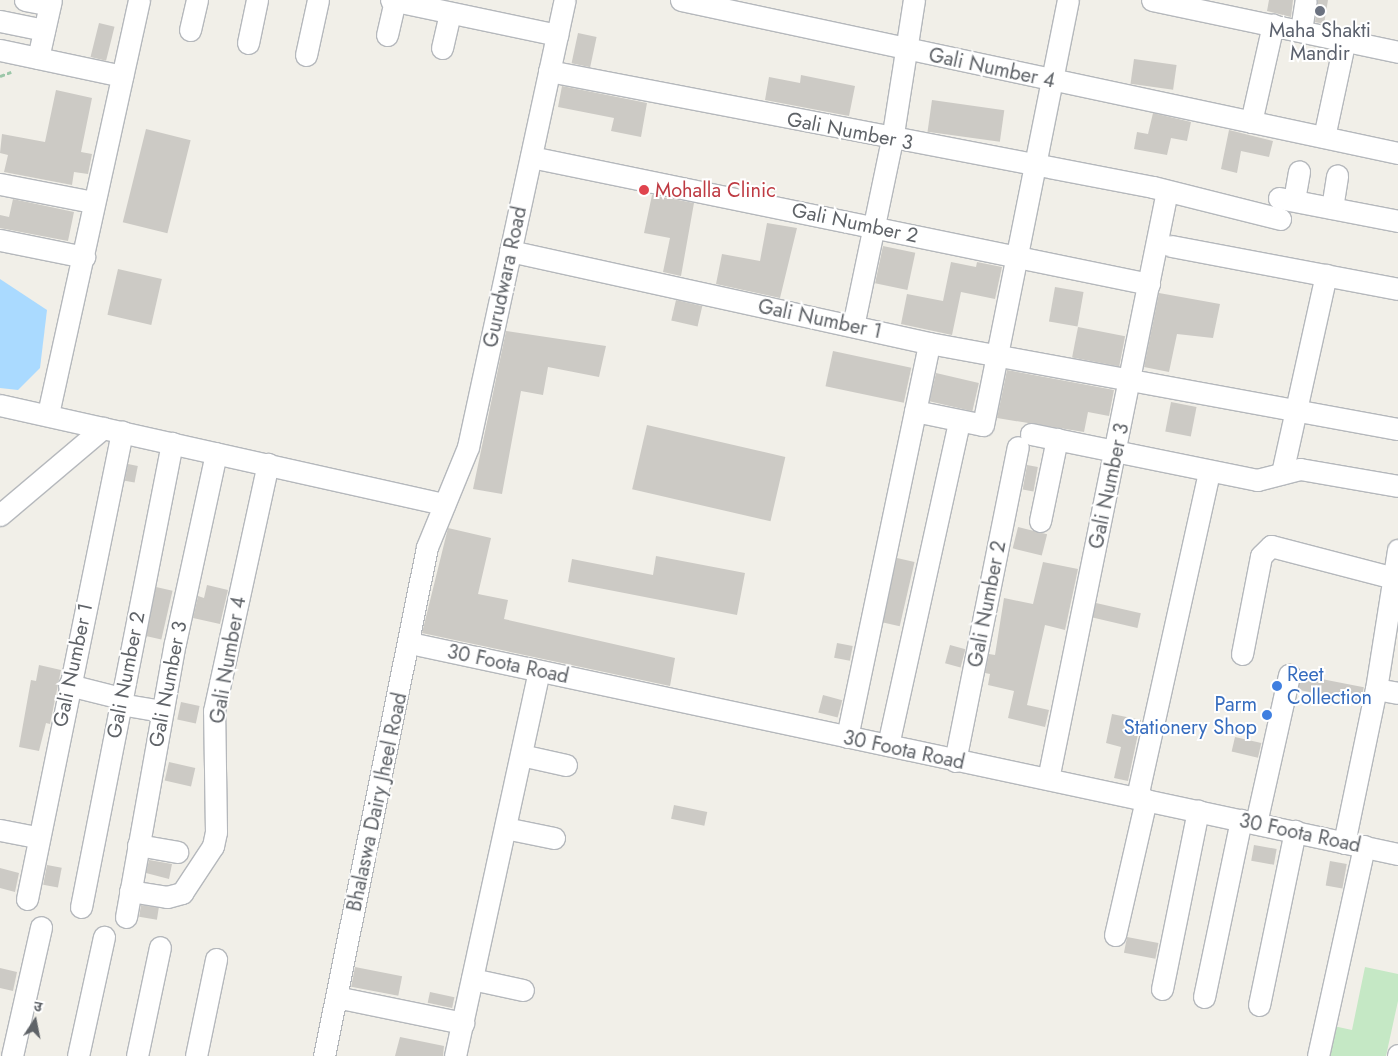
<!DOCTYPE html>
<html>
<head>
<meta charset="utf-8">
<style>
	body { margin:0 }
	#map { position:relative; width:1398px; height:1056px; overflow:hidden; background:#f1efe8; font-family:Jost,"Noto Sans Devanagari",sans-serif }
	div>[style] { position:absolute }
	.green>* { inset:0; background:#c5e8c5 }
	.water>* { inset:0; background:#aadaff }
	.building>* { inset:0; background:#cccac5; transform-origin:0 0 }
	.path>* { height:3px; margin-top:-1.5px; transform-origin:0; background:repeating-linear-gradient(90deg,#9cc7a9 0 5px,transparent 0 7.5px) }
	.roads { filter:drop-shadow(1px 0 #b5b8bc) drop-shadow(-1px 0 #b5b8bc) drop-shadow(0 1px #b5b8bc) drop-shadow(0 -1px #b5b8bc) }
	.minor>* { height:21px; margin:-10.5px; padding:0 10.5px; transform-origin:10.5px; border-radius:10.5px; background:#fff }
	.dots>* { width:14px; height:14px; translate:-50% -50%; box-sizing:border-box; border:2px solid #fff; border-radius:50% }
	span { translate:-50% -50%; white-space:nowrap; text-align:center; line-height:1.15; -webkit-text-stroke:4px #fff; paint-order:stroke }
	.worship-label { font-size:20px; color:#5b616d }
	.street-label { font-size:20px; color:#5f6368 }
	.health-label { font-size:20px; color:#be3a42 }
	.left { translate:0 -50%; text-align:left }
	.shop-label { font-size:20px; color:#366cbe }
	.right { translate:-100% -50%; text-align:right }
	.north { position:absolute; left:10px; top:996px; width:50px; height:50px; -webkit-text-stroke:4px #fff; paint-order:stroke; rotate:11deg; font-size:14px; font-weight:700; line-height:20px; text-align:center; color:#5f6368 }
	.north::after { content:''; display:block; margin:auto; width:18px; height:22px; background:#5f6368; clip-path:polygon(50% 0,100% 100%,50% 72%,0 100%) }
</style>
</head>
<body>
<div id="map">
	<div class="green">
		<div style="clip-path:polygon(1365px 967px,1398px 974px,1398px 1001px,1386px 1056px,1322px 1056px,1329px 1025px,1352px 1030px)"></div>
	</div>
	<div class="water">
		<div style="clip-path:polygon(0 279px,47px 310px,40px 368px,18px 390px,0 388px)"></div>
	</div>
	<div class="building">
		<div style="clip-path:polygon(1269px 0,1293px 0,1291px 17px,1267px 11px)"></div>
		<div style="clip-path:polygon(1318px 0,1328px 0,1324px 24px,1315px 22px)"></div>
		<div style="left:99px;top:23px;width:16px;height:35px;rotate:14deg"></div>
		<div style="left:578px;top:33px;width:19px;height:31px;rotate:12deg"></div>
		<div style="left:1134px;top:59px;width:43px;height:25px;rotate:8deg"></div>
		<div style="clip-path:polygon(801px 75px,855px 86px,849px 116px,765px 100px,769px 77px,800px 83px)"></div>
		<div style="clip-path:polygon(562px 86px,647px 103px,641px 137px,611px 131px,614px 118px,558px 107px)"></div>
		<div style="clip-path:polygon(56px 90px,92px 98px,81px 152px,92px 154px,88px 174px,74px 172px,72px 185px,4px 172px,8px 155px,0 153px,2px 134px,45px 142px)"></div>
		<div style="left:932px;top:100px;width:73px;height:32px;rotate:8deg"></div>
		<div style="clip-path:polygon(1153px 113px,1191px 122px,1187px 141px,1171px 138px,1167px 155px,1134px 149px,1137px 132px,1148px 134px)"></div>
		<div style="left:146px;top:129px;width:46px;height:96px;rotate:14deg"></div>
		<div style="clip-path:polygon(1229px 130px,1273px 141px,1269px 157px,1241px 151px,1237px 173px,1221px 169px)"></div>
		<div style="clip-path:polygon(652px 195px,694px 203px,681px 276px,663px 272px,670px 238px,644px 233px)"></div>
		<div style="clip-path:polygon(13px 199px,74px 212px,68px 241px,0 228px,0 215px,9px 217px)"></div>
		<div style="clip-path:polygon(767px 223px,797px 228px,780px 298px,716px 284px,722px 254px,760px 261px)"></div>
		<div style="left:883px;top:246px;width:33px;height:38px;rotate:12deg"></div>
		<div style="clip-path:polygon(951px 262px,976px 267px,977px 262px,1002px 267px,995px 299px,961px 292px,952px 335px,901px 324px,907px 294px,943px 301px)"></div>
		<div style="left:118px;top:269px;width:45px;height:47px;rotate:13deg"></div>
		<div style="left:1055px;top:287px;width:29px;height:35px;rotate:10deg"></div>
		<div style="clip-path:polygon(1159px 293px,1220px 304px,1213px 338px,1177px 334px,1169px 372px,1144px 367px)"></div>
		<div style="left:676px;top:300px;width:27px;height:21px;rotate:13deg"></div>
		<div style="left:1078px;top:327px;width:48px;height:31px;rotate:11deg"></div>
		<div style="clip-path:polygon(506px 331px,606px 346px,599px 377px,548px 367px,543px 395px,521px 391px,502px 494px,473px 489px)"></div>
		<div style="left:833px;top:351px;width:80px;height:36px;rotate:12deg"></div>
		<div style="clip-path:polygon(1007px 370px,1114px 390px,1109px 416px,1088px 412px,1084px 432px,997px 418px)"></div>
		<div style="left:936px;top:373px;width:44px;height:29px;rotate:13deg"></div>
		<div style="left:1171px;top:402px;width:26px;height:30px;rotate:11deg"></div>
		<div style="left:647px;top:425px;width:142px;height:66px;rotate:13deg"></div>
		<div style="left:128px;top:464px;width:10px;height:17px;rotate:11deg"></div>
		<div style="left:1027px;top:465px;width:11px;height:25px;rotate:10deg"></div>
		<div style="left:1018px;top:527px;width:30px;height:22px;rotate:14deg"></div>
		<div style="clip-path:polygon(448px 528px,491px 538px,478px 594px,508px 600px,504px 619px,675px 658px,670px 686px,422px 633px)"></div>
		<div style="clip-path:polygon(656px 556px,745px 573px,737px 615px,568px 582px,572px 559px,653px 575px)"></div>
		<div style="left:897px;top:558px;width:18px;height:66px;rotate:13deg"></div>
		<div style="clip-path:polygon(1043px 562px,1078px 569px,1065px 630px,1045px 625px,1027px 705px,1049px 710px,1045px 727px,1008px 718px,1014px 691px,988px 685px,990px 674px,985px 673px,989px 654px,995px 655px,1004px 598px,1033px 604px)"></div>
		<div style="clip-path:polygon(207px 585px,228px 590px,220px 624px,193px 618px,198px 596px,204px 598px)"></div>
		<div style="left:156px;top:587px;width:17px;height:50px;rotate:13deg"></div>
		<div style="left:1096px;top:603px;width:46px;height:15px;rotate:13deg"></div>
		<div style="left:837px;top:643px;width:16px;height:15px;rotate:11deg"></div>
		<div style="left:950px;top:645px;width:16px;height:19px;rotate:15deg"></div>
		<div style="clip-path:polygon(39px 665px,61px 670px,50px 724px,46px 723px,39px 751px,19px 747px,31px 680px,36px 681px)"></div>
		<div style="left:1301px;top:675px;width:64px;height:15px;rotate:11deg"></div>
		<div style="left:823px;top:695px;width:20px;height:18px;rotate:15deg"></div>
		<div style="left:181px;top:702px;width:19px;height:18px;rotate:12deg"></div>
		<div style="clip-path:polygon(1112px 714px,1141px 720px,1128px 781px,1114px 778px,1121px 747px,1106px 743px)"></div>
		<div style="left:1235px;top:737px;width:27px;height:15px;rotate:13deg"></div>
		<div style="left:169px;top:762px;width:27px;height:19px;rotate:13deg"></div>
		<div style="left:674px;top:805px;width:34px;height:14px;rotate:12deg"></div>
		<div style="left:1254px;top:845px;width:23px;height:16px;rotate:10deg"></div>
		<div style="clip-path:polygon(149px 860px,172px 864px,169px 879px,146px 873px)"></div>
		<div style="left:1330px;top:861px;width:17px;height:25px;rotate:10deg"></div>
		<div style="left:47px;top:865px;width:15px;height:20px;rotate:11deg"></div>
		<div style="clip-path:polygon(0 868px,19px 873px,15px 892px,0 888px)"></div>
		<div style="left:141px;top:905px;width:18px;height:12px;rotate:9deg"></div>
		<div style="left:1127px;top:937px;width:32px;height:16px;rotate:11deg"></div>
		<div style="left:355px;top:967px;width:48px;height:20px;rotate:11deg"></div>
		<div style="clip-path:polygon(0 968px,17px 972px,13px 991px,0 988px)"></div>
		<div style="left:430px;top:992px;width:25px;height:11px;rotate:12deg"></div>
		<div style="clip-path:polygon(400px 1037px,444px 1046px,443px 1056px,395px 1056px)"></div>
	</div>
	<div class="path">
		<div style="left:0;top:76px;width:12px;rotate:-20deg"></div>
	</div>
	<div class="roads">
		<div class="minor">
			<div style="left:25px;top:0;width:25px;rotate:11deg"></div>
			<div style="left:391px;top:0;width:170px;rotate:11.9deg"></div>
			<div style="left:681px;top:0;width:733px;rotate:12.05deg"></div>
			<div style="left:1152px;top:0;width:251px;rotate:11.9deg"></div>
			<div style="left:0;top:21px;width:45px;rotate:11.6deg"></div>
			<div style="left:190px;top:30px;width:31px;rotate:-77deg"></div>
			<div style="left:1301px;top:30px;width:30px;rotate:-81deg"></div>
			<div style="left:387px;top:35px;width:35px;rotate:-77deg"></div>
			<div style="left:248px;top:43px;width:44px;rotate:-78.2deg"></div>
			<div style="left:442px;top:48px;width:36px;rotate:-77deg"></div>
			<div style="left:0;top:50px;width:125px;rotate:12deg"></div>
			<div style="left:306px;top:55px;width:56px;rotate:-77.7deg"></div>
			<div style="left:38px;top:58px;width:59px;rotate:-77.4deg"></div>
			<div style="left:549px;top:71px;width:615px;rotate:10.87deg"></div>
			<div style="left:1153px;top:187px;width:131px;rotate:14.1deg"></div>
			<div style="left:1251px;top:122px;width:100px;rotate:-77.3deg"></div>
			<div style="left:1324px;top:137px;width:100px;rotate:-77.9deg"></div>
			<div style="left:531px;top:157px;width:631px;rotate:11.61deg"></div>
			<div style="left:0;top:184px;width:95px;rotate:11deg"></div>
			<div style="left:1279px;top:198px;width:121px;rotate:10.9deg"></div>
			<div style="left:1294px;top:200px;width:29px;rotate:-80deg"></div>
			<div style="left:1332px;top:208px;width:33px;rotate:-81deg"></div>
			<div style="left:0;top:240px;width:86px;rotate:11.4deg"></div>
			<div style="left:1171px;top:246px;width:231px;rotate:10.7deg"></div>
			<div style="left:510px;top:251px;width:429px;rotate:12.4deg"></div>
			<div style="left:929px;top:343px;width:477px;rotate:10.4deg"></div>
			<div style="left:853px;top:326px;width:190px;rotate:-78.2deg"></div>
			<div style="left:892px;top:140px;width:142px;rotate:-81.1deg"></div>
			<div style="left:0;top:405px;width:455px;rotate:12.6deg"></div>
			<div style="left:915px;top:411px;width:69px;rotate:11.6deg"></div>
			<div style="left:983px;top:425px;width:433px;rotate:-78.7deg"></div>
			<div style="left:48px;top:414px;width:424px;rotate:-77.6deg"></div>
			<div style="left:1031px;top:434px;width:231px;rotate:11.5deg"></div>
			<div style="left:1257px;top:480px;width:44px;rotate:-14.3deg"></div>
			<div style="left:1300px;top:469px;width:99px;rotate:9.8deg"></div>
			<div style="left:1282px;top:473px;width:203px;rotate:-77.5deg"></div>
			<div style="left:0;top:515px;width:135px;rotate:-40.2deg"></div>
			<div style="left:1040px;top:521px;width:84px;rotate:-78.3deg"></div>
			<div style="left:410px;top:643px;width:1010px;rotate:12.06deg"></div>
			<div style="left:1242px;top:654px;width:100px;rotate:-79deg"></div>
			<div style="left:1261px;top:556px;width:14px;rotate:-45deg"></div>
			<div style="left:1271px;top:546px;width:127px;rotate:14.6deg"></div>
			<div style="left:69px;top:685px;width:54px;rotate:14deg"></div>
			<div style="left:1376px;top:689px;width:22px;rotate:10deg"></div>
			<div style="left:120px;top:704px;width:43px;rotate:9.5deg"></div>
			<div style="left:847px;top:737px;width:402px;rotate:-78.2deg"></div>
			<div style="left:888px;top:745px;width:332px;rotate:-77.6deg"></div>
			<div style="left:521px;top:755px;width:46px;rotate:12.5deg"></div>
			<div style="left:955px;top:761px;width:320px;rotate:-78.7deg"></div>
			<div style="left:1048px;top:779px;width:600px;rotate:-78.56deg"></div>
			<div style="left:1137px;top:797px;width:333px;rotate:-77.5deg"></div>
			<div style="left:1256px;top:823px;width:152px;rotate:-77.4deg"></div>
			<div style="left:505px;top:828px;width:50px;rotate:11.5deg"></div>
			<div style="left:0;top:830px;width:38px;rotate:11deg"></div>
			<div style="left:1344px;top:843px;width:157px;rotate:-78.3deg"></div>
			<div style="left:1376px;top:689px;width:141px;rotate:-81deg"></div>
			<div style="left:138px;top:845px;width:40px;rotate:10deg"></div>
			<div style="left:130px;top:891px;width:37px;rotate:9deg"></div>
			<div style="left:167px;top:897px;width:16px;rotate:-15deg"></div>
			<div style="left:182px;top:893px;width:56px;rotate:-56.6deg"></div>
			<div style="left:213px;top:846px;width:14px;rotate:-78deg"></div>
			<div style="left:216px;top:832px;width:121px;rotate:-90.9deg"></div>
			<div style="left:214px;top:711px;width:253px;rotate:-77.7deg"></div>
			<div style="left:27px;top:899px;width:477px;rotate:-78.5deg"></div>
			<div style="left:81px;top:907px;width:473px;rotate:-78.9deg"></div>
			<div style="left:126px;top:917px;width:278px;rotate:-79.9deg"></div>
			<div style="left:175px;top:643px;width:194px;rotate:-77.8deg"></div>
			<div style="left:1115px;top:935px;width:139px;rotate:-77.1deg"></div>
			<div style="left:472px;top:979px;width:52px;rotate:12.2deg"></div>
			<div style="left:1162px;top:989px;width:182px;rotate:-78.6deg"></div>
			<div style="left:336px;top:997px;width:130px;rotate:11.6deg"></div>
			<div style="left:1204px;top:997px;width:181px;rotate:-78.2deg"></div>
			<div style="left:1259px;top:1005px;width:178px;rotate:-78.3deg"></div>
			<div style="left:12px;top:1056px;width:132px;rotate:-77.3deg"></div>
			<div style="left:78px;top:1056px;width:122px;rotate:-77.7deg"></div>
			<div style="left:137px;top:1056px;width:111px;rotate:-78.1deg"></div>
			<div style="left:196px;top:1056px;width:99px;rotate:-78.3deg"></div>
			<div style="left:324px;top:1056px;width:519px;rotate:-78.56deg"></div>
			<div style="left:427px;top:547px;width:108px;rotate:-67.7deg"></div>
			<div style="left:468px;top:447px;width:457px;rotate:-77.8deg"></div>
			<div style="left:455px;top:1056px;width:394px;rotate:-77.7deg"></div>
			<div style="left:1318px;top:1056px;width:215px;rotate:-77.6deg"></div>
			<div style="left:1398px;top:1056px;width:1px;rotate:-90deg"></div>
		</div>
	</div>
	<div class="dots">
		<div style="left:1320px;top:11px;background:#6b7280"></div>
		<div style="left:644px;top:190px;background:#e0444e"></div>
		<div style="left:1277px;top:686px;background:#3f7fe0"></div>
		<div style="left:1267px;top:715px;background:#3f7fe0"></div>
	</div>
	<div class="worship-label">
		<span style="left:1320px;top:42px">Maha Shakti<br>Mandir</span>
	</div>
	<div class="street-label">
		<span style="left:992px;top:68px;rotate:12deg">Gali Number 4</span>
		<span style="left:850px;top:131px;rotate:11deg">Gali Number 3</span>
		<span style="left:855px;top:223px;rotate:12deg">Gali Number 2</span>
		<span style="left:505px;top:277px;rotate:-78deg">Gurudwara Road</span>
		<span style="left:820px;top:319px;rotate:12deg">Gali Number 1</span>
		<span style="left:1109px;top:486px;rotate:-78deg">Gali Number 3</span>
		<span style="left:987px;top:604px;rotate:-79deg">Gali Number 2</span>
		<span style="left:228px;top:660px;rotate:-80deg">Gali Number 4</span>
		<span style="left:508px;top:664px;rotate:12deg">30 Foota Road</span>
		<span style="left:73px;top:665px;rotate:-78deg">Gali Number 1</span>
		<span style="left:126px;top:675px;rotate:-79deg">Gali Number 2</span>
		<span style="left:168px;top:684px;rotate:-79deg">Gali Number 3</span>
		<span style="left:904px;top:750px;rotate:12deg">30 Foota Road</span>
		<span style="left:377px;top:802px;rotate:-78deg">Bhalaswa Dairy Jheel Road</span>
		<span style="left:1300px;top:833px;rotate:12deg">30 Foota Road</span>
	</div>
	<div class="health-label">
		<span class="left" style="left:655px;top:190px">Mohalla Clinic</span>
	</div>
	<div class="shop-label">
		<span class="left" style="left:1287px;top:686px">Reet<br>Collection</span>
		<span class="right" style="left:1257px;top:716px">Parm<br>Stationery Shop</span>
	</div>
	<div class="north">उ</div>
</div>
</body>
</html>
